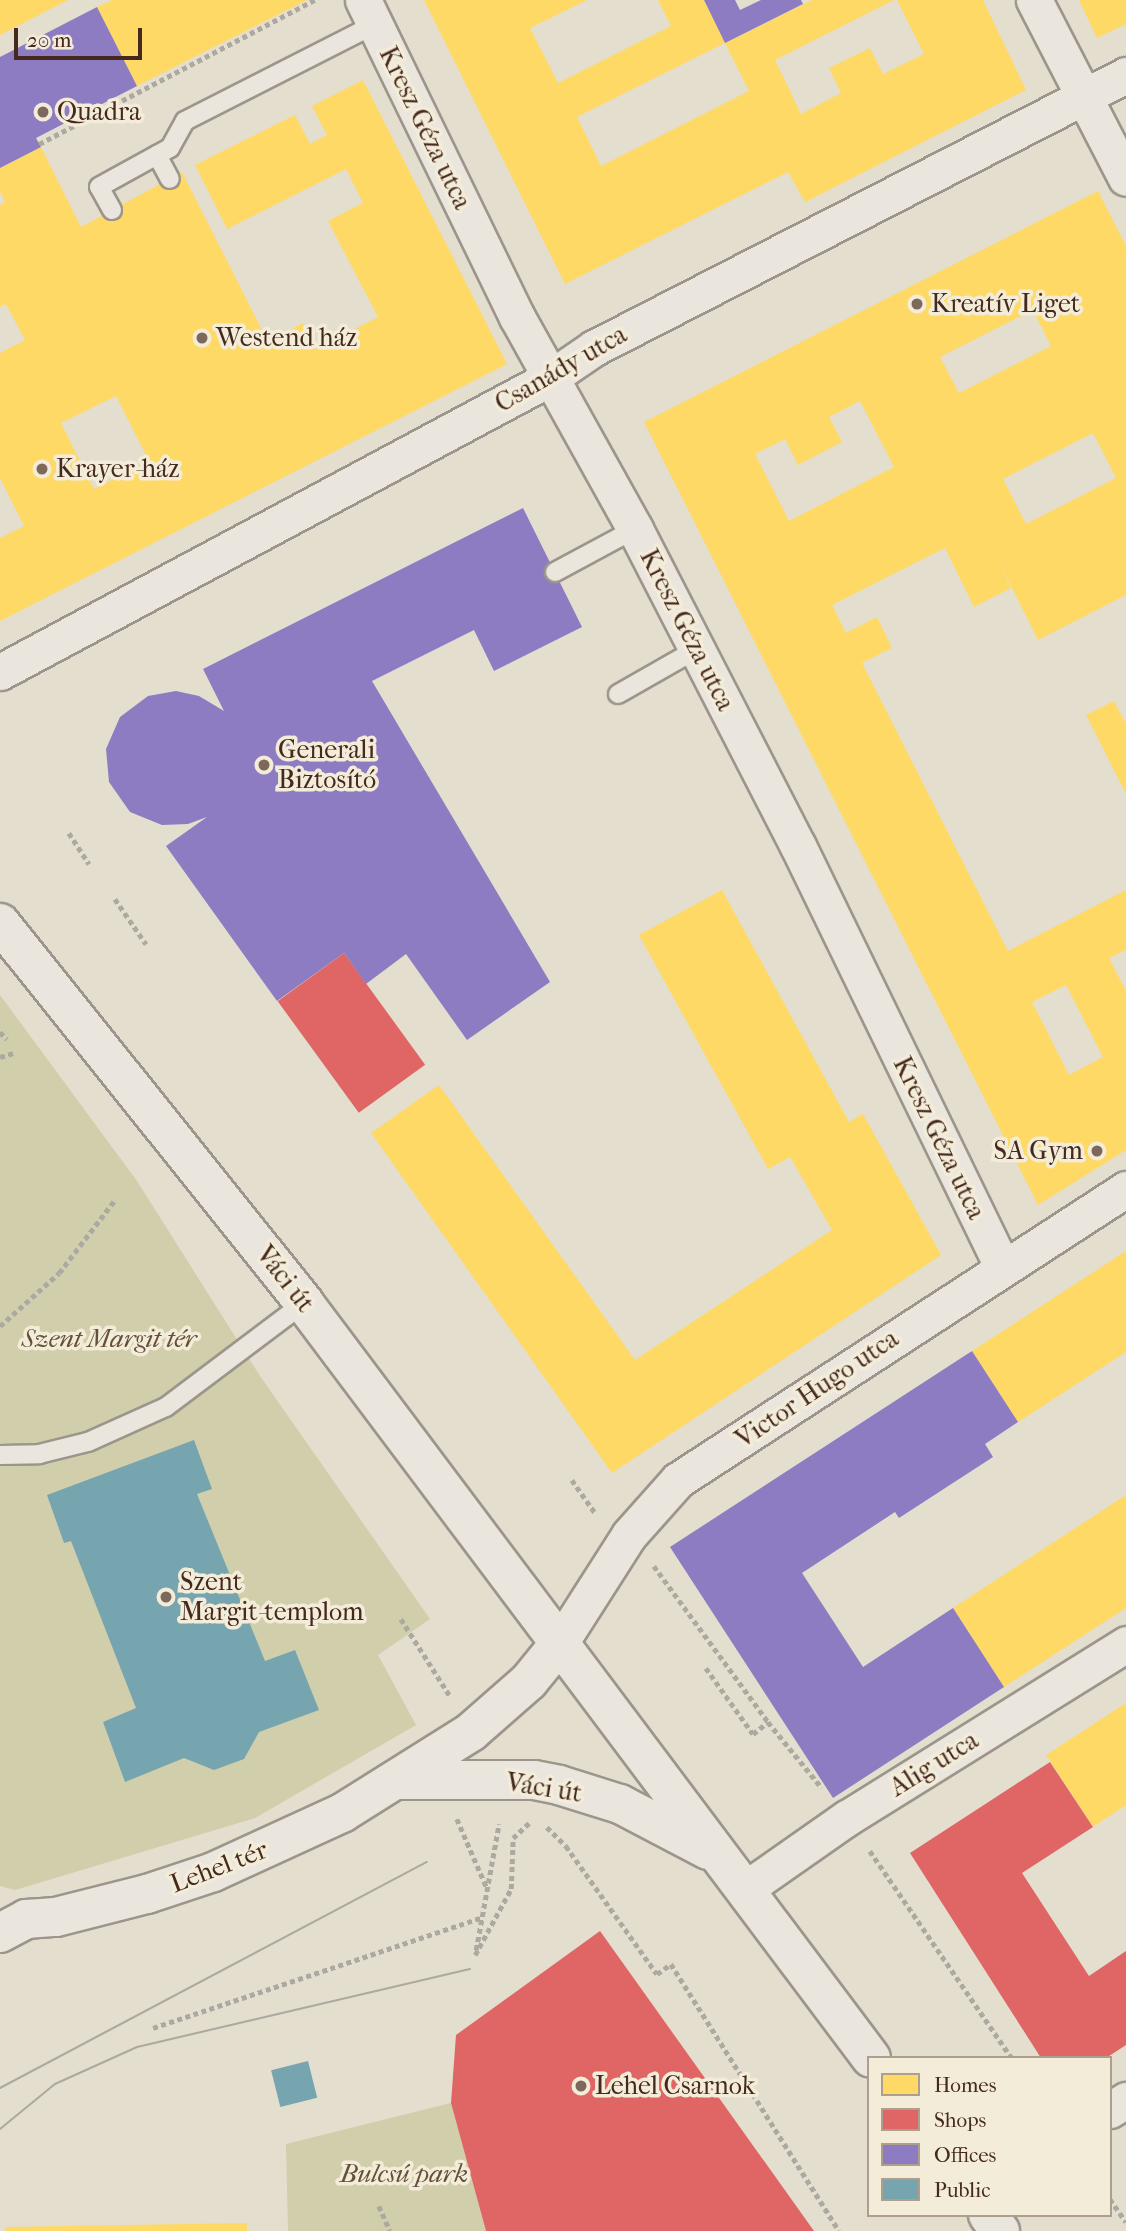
<!DOCTYPE html>
<html>
<head>
<meta charset="utf-8">
<style>
	body { margin:0 }
	#map { position:relative; width:1126px; height:2231px; overflow:hidden; background:#e3decd; font-family:"IM FELL French Canon",serif }
	div>[style] { position:absolute }
	.green>* { inset:0; background:#d0ceab }
	.homes>* { inset:0; background:#ffd966 }
	.shops>* { inset:0; background:#e06666; transform-origin:0 0 }
	.offices>* { inset:0; background:#8e7cc3 }
	.public>* { inset:0; background:#76a5af; transform-origin:0 0 }
	.path>* { height:4.5px; margin-top:-2.25px; transform-origin:0; background:repeating-linear-gradient(90deg,#ada8a0 0 5px,transparent 0 8.5px) }
	.roads { filter:drop-shadow(2px 0 #9d958b) drop-shadow(-2px 0 #9d958b) drop-shadow(0 2px #9d958b) drop-shadow(0 -2px #9d958b) }
	.service>* { height:18px; margin:-9px; padding:0 9px; transform-origin:9px; border-radius:9px; background:#eae6de }
	.minor>* { height:35px; margin:-17.5px; padding:0 17.5px; transform-origin:17.5px; border-radius:17.5px; background:#eae6de }
	.secondary>* { height:38px; margin:-19px; padding:0 19px; transform-origin:19px; border-radius:19px; background:#eae6de }
	.tram>* { height:2px; margin:-1px; padding:0 1px; transform-origin:1px; border-radius:1px; background:#ada8a0 }
	.dots>* { width:19px; height:19px; translate:-50% -50%; box-sizing:border-box; border:4px solid #f3ecd9; border-radius:50% }
	span { translate:-50% -50%; white-space:nowrap; text-align:center; line-height:1.15; -webkit-text-stroke:7px #f3ecd9; paint-order:stroke }
	.poi-label { font-size:26px; color:#46291e }
	.left { translate:0 -50%; text-align:left }
	.right { translate:-100% -50%; text-align:right }
	.street-label { font-size:26px; color:#46291e }
	.park-label { font-size:26px; color:#644f3a; font-style:italic }
	.legend { position:absolute; left:867px; top:2056px; width:245px; height:161px; box-sizing:border-box; background:#f3ecd9; border:2px solid #ae9e8e; margin:0; padding:9px 12px; list-style:none; font-size:21px; color:#46291e }
	.legend li { display:flex; align-items:center; gap:14px; height:35px }
	.legend b { width:35px; border:2px solid #ae9e8e }
	.scale { position:absolute; left:14px; top:28px; width:128px; height:32px; box-sizing:border-box; border:4px solid #46291e; border-top:0; padding-left:9px; font-size:21px; line-height:24px; white-space:nowrap; color:#46291e; -webkit-text-stroke:5px #f3ecd9; paint-order:stroke }
</style>
</head>
<body>
<div id="map">
	<div class="green">
		<div style="clip-path:polygon(0 995px,137px 1181px,260px 1376px,430px 1619px,378px 1655px,416px 1725px,255px 1818px,15px 1890px,0 1886px)"></div>
		<div style="clip-path:polygon(451px 2103px,486px 2231px,288px 2231px,286px 2144px)"></div>
	</div>
	<div class="homes">
		<div style="clip-path:polygon(0 0,68px 0,0 35px)"></div>
		<div style="clip-path:polygon(112px 0,307px 0,137px 86px,97px 7px)"></div>
		<div style="clip-path:polygon(evenodd,424px 0,587px 0,530px 28px,558px 83px,671px 26px,658px 0,704px 0,725px 43px,812px 0,894px 0,775px 60px,801px 114px,841px 93px,829px 68px,870px 48px,883px 74px,924px 54px,897px 0,983px 0,1026px 90px,805px 202px,788px 172px,565px 284px,424px 0,725px 43px,749px 91px,601px 166px,577px 117px,725px 43px)"></div>
		<div style="clip-path:polygon(1079px 0,1126px 0,1126px 24px,1097px 38px)"></div>
		<div style="clip-path:polygon(evenodd,363px 80px,507px 364px,0 621px,0 538px,24px 526px,0 478px,0 353px,25px 340px,6px 304px,0 307px,0 205px,5px 202px,0 192px,0 168px,41px 147px,81px 227px,182px 172px,268px 342px,303px 323px,316px 349px,378px 317px,328px 221px,363px 203px,346px 169px,227px 229px,195px 165px,295px 115px,310px 144px,319px 139px,327px 135px,312px 106px,363px 80px,116px 396px,149px 461px,94px 489px,61px 423px,116px 396px)"></div>
		<div style="clip-path:polygon(evenodd,1098px 191px,1126px 246px,1126px 595px,1038px 640px,999px 562px,1011px 588px,974px 607px,945px 548px,832px 605px,846px 633px,877px 617px,892px 648px,862px 663px,1008px 951px,1126px 890px,1126px 950px,1109px 958px,1126px 991px,1126px 1150px,1038px 1205px,644px 422px,1098px 191px,1033px 310px,1051px 346px,959px 393px,940px 357px,1033px 310px,1098px 191px,860px 401px,894px 467px,789px 521px,755px 454px,785px 439px,798px 465px,842px 442px,829px 417px,860px 401px,1098px 191px,1093px 433px,1116px 478px,1026px 524px,1003px 479px,1093px 433px,1098px 191px,1066px 985px,1103px 1057px,1069px 1075px,1032px 1002px,1066px 985px)"></div>
		<div style="clip-path:polygon(1114px 701px,1126px 724px,1126px 794px,1086px 715px)"></div>
		<div style="clip-path:polygon(722px 890px,849px 1122px,863px 1114px,941px 1255px,612px 1473px,371px 1133px,439px 1085px,635px 1360px,832px 1230px,790px 1157px,768px 1169px,639px 935px)"></div>
		<div style="clip-path:polygon(1126px 1251px,1126px 1352px,1018px 1422px,972px 1351px)"></div>
		<div style="clip-path:polygon(1126px 1495px,1126px 1608px,1004px 1687px,953px 1608px)"></div>
		<div style="clip-path:polygon(1126px 1703px,1126px 1805px,1093px 1827px,1046px 1755px)"></div>
		<div style="clip-path:polygon(247px 2223px,247px 2231px,5px 2231px,5px 2227px)"></div>
	</div>
	<div class="shops">
		<div style="left:344px;top:953px;width:138px;height:82px;rotate:54deg"></div>
		<div style="clip-path:polygon(1050px 1762px,1093px 1827px,1022px 1873px,1089px 1976px,1126px 1951px,1126px 2045px,1106px 2058px,1041px 2058px,910px 1853px)"></div>
		<div style="clip-path:polygon(600px 1931px,814px 2231px,486px 2231px,451px 2103px,456px 2035px)"></div>
	</div>
	<div class="offices">
		<div style="clip-path:polygon(704px 0,735px 0,740px 10px,761px 0,801px 0,803px 4px,725px 43px)"></div>
		<div style="clip-path:polygon(97px 7px,137px 86px,36px 138px,41px 147px,0 168px,0 57px)"></div>
		<div style="clip-path:polygon(523px 508px,582px 627px,494px 671px,474px 630px,372px 681px,550px 982px,467px 1040px,406px 954px,366px 984px,344px 953px,277px 1001px,166px 846px,207px 817px,188px 824px,162px 825px,130px 812px,109px 782px,106px 749px,120px 717px,148px 696px,176px 691px,199px 696px,224px 711px,203px 669px)"></div>
		<div style="clip-path:polygon(972px 1351px,1018px 1422px,985px 1444px,993px 1457px,899px 1518px,895px 1512px,802px 1573px,863px 1667px,953px 1608px,1004px 1687px,833px 1798px,670px 1547px)"></div>
	</div>
	<div class="public">
		<div style="clip-path:polygon(194px 1440px,212px 1489px,197px 1494px,265px 1661px,295px 1650px,319px 1710px,259px 1732px,244px 1759px,214px 1770px,184px 1758px,125px 1782px,103px 1722px,136px 1708px,71px 1541px,64px 1543px,47px 1495px)"></div>
		<div style="left:308px;top:2061px;width:38px;height:38px;rotate:76deg"></div>
	</div>
	<div class="path">
		<div style="left:39px;top:144px;width:311px;rotate:-27.6deg"></div>
		<div style="left:69px;top:833px;width:37px;rotate:57deg"></div>
		<div style="left:115px;top:899px;width:55px;rotate:55.4deg"></div>
		<div style="left:0;top:1032px;width:10px;rotate:45deg"></div>
		<div style="left:0;top:1057px;width:17px;rotate:-17deg"></div>
		<div style="left:0;top:1326px;width:79px;rotate:-41.9deg"></div>
		<div style="left:59px;top:1273px;width:91px;rotate:-52.6deg"></div>
		<div style="left:572px;top:1480px;width:42px;rotate:54.8deg"></div>
		<div style="left:654px;top:1566px;width:193px;rotate:53.8deg"></div>
		<div style="left:401px;top:1619px;width:91px;rotate:57.5deg"></div>
		<div style="left:706px;top:1668px;width:81px;rotate:54.5deg"></div>
		<div style="left:753px;top:1734px;width:19px;rotate:-39deg"></div>
		<div style="left:768px;top:1722px;width:85px;rotate:50.7deg"></div>
		<div style="left:457px;top:1819px;width:75px;rotate:66.5deg"></div>
		<div style="left:547px;top:1827px;width:27px;rotate:45deg"></div>
		<div style="left:566px;top:1846px;width:157px;rotate:54.6deg"></div>
		<div style="left:657px;top:1974px;width:17px;rotate:-36deg"></div>
		<div style="left:671px;top:1964px;width:315px;rotate:57.8deg"></div>
		<div style="left:870px;top:1851px;width:251px;rotate:55.6deg"></div>
		<div style="left:476px;top:1950px;width:128px;rotate:-79.7deg"></div>
		<div style="left:475px;top:1955px;width:75px;rotate:-61.4deg"></div>
		<div style="left:511px;top:1889px;width:51px;rotate:-87.8deg"></div>
		<div style="left:513px;top:1838px;width:22px;rotate:-43deg"></div>
		<div style="left:153px;top:2028px;width:347px;rotate:-18.6deg"></div>
		<div style="left:1110px;top:2199px;width:28px;rotate:55deg"></div>
		<div style="left:379px;top:2206px;width:27px;rotate:66deg"></div>
	</div>
	<div class="roads">
		<div class="service">
			<div style="left:157px;top:155px;width:27px;rotate:62deg"></div>
			<div style="left:112px;top:210px;width:26px;rotate:-119deg"></div>
			<div style="left:99px;top:187px;width:81px;rotate:-28.8deg"></div>
			<div style="left:170px;top:148px;width:31px;rotate:-61deg"></div>
			<div style="left:185px;top:121px;width:213px;rotate:-27deg"></div>
			<div style="left:555px;top:572px;width:91px;rotate:-28.3deg"></div>
			<div style="left:618px;top:694px;width:91px;rotate:-29.7deg"></div>
			<div style="left:0;top:1455px;width:39px;rotate:-1deg"></div>
			<div style="left:39px;top:1454px;width:50px;rotate:-13.8deg"></div>
			<div style="left:88px;top:1442px;width:85px;rotate:-24.2deg"></div>
			<div style="left:166px;top:1407px;width:173px;rotate:-37deg"></div>
		</div>
		<div class="minor">
			<div style="left:363px;top:0;width:352px;rotate:64.1deg"></div>
			<div style="left:517px;top:317px;width:243px;rotate:60.9deg"></div>
			<div style="left:635px;top:529px;width:356px;rotate:62.8deg"></div>
			<div style="left:798px;top:846px;width:467px;rotate:64.1deg"></div>
			<div style="left:1034px;top:0;width:200px;rotate:62.7deg"></div>
			<div style="left:0;top:672px;width:624px;rotate:-28.13deg"></div>
			<div style="left:550px;top:378px;width:53px;rotate:-34.3deg"></div>
			<div style="left:594px;top:348px;width:598px;rotate:-27.16deg"></div>
			<div style="left:560px;top:1643px;width:128px;rotate:-57.4deg"></div>
			<div style="left:629px;top:1535px;width:74px;rotate:-48.3deg"></div>
			<div style="left:678px;top:1480px;width:534px;rotate:-33.01deg"></div>
			<div style="left:744px;top:1890px;width:126px;rotate:-35deg"></div>
			<div style="left:847px;top:1818px;width:329px;rotate:-31.9deg"></div>
			<div style="left:1110px;top:2110px;width:19px;rotate:-32deg"></div>
		</div>
		<div class="secondary">
			<div style="left:0;top:923px;width:487px;rotate:51.3deg"></div>
			<div style="left:304px;top:1303px;width:944px;rotate:53.09deg"></div>
			<div style="left:399px;top:1780px;width:135px"></div>
			<div style="left:534px;top:1780px;width:25px;rotate:11deg"></div>
			<div style="left:559px;top:1785px;width:64px;rotate:17.3deg"></div>
			<div style="left:620px;top:1804px;width:99px;rotate:27.6deg"></div>
			<div style="left:0;top:1933px;width:30px;rotate:-28deg"></div>
			<div style="left:26px;top:1919px;width:30px;rotate:-4deg"></div>
			<div style="left:56px;top:1917px;width:94px;rotate:-14.2deg"></div>
			<div style="left:147px;top:1894px;width:70px;rotate:-18.4deg"></div>
			<div style="left:213px;top:1872px;width:142px;rotate:-24.6deg"></div>
			<div style="left:342px;top:1813px;width:152px;rotate:-32.1deg"></div>
			<div style="left:471px;top:1732px;width:77px;rotate:-41.3deg"></div>
			<div style="left:529px;top:1681px;width:49px;rotate:-50.8deg"></div>
			<div style="left:988px;top:2215px;width:20px;rotate:53deg"></div>
		</div>
	</div>
	<div class="tram">
		<div style="left:0;top:2088px;width:483px;rotate:-27.9deg"></div>
		<div style="left:0;top:2129px;width:71px;rotate:-39.3deg"></div>
		<div style="left:55px;top:2084px;width:90px;rotate:-24.3deg"></div>
		<div style="left:137px;top:2047px;width:342px;rotate:-13.2deg"></div>
	</div>
	<div class="dots">
		<div style="left:43px;top:112px;background:#7d685b"></div>
		<div style="left:917px;top:304px;background:#7d685b"></div>
		<div style="left:202px;top:338px;background:#7d685b"></div>
		<div style="left:42px;top:469px;background:#7d685b"></div>
		<div style="left:264px;top:765px;background:#7d685b"></div>
		<div style="left:1097px;top:1151px;background:#7d685b"></div>
		<div style="left:166px;top:1597px;background:#7d685b"></div>
		<div style="left:581px;top:2086px;background:#7d685b"></div>
	</div>
	<div class="poi-label">
		<span class="left" style="left:57px;top:112px">Quadra</span>
		<span class="left" style="left:931px;top:304px">Kreatív Liget</span>
		<span class="left" style="left:216px;top:338px">Westend ház</span>
		<span class="left" style="left:56px;top:469px">Krayer-ház</span>
		<span class="left" style="left:278px;top:765px">Generali<br>Biztosító</span>
		<span class="right" style="left:1083px;top:1151px">SA Gym</span>
		<span class="left" style="left:180px;top:1597px">Szent<br>Margit-templom</span>
		<span class="left" style="left:595px;top:2086px">Lehel Csarnok</span>
	</div>
	<div class="street-label">
		<span style="left:425px;top:128px;rotate:64deg">Kresz Géza utca</span>
		<span style="left:561px;top:369px;rotate:-30deg">Csanády utca</span>
		<span style="left:687px;top:630px;rotate:63deg">Kresz Géza utca</span>
		<span style="left:939px;top:1138px;rotate:64deg">Kresz Géza utca</span>
		<span style="left:285px;top:1279px;rotate:52deg">Váci út</span>
		<span style="left:817px;top:1389px;rotate:-34deg">Victor Hugo utca</span>
		<span style="left:934px;top:1764px;rotate:-32deg">Alig utca</span>
		<span style="left:544px;top:1788px;rotate:9deg">Váci út</span>
		<span style="left:219px;top:1867px;rotate:-21deg">Lehel tér</span>
	</div>
	<div class="park-label">
		<span style="left:109px;top:1339px">Szent Margit tér</span>
		<span style="left:404px;top:2174px">Bulcsú park</span>
	</div>
	<ul class="legend">
	<li><b style="height:19px;background:#ffd966"></b>Homes</li>
	<li><b style="height:19px;background:#e06666"></b>Shops</li>
	<li><b style="height:19px;background:#8e7cc3"></b>Offices</li>
	<li><b style="height:19px;background:#76a5af"></b>Public</li>
	</ul>
	<div class="scale">20 m</div>
</div>
</body>
</html>
